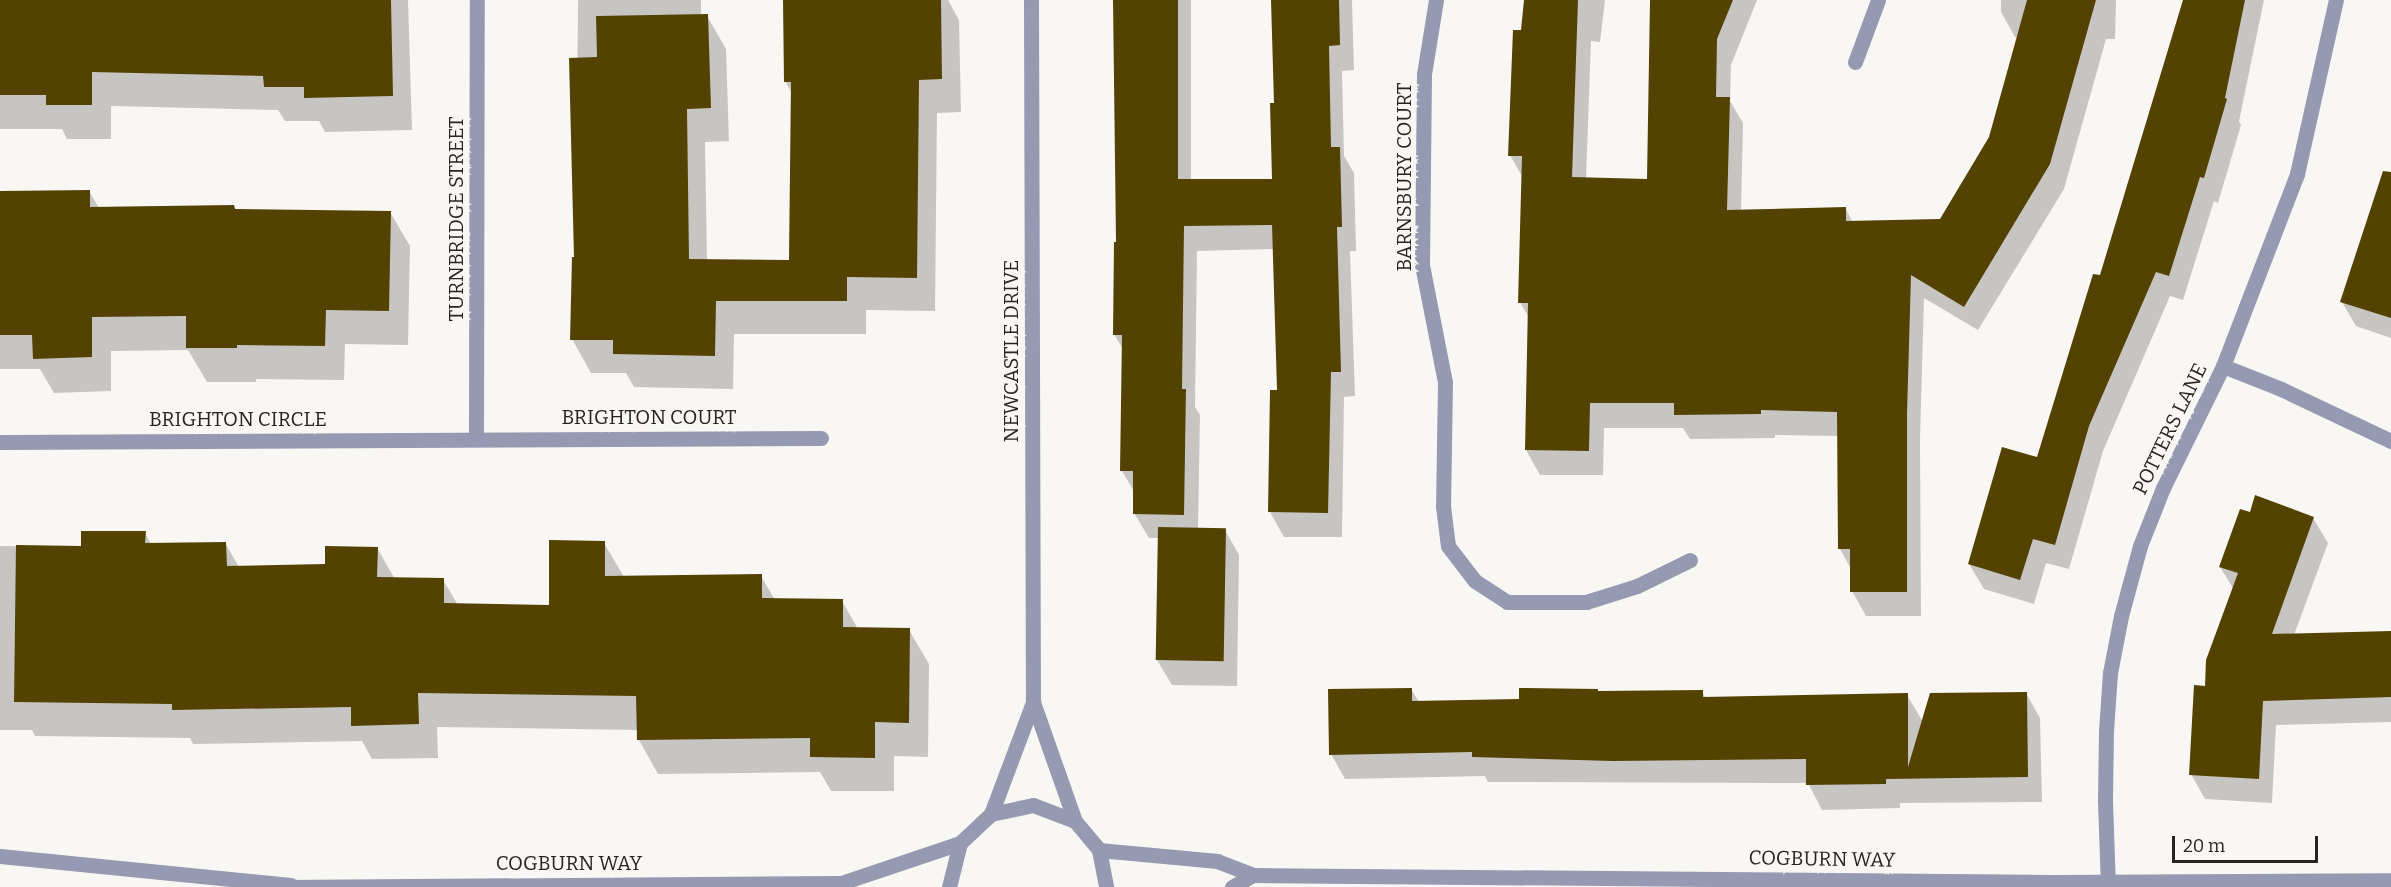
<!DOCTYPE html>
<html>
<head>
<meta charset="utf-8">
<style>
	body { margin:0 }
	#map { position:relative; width:2391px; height:887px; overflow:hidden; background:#f9f7f3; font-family:Bitter,serif }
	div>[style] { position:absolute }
	.shadow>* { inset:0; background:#0003 }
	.building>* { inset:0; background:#544203; transform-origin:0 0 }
	.minor>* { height:15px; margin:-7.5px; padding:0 7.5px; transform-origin:7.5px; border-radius:7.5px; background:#9599b1 }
	.tertiary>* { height:15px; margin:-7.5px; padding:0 7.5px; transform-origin:7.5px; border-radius:7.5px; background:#9599b1 }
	span { translate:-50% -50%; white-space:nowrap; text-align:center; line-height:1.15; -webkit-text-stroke:6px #f9f7f3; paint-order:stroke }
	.street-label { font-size:20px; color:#262523 }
	.scale { position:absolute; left:2172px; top:836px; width:146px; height:27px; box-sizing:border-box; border:3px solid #262523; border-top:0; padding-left:8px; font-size:18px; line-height:21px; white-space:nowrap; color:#262523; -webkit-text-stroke:4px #f9f7f3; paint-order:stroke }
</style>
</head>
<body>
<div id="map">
	<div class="shadow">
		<div style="clip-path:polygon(0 0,408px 0,412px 130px,325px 132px,319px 121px,285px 121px,278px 110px,111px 106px,111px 139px,67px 139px,62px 129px,0 129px)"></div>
		<div style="clip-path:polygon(578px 0,701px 0,701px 16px,707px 16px,726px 49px,729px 141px,705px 142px,707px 260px,790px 262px,792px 93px,785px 81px,784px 0,948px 0,959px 20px,961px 112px,937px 113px,935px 311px,866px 310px,866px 334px,734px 334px,733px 389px,634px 387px,626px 373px,591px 373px,572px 339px,576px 258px)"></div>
		<div style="clip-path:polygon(1115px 0,1191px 0,1191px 181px,1273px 181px,1276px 104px,1273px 0,1352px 0,1354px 70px,1342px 71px,1344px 156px,1354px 173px,1356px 251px,1350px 251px,1355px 396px,1344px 397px,1342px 537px,1284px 537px,1270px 512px,1278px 391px,1274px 249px,1197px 251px,1195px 407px,1200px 415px,1198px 529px,1225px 530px,1239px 555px,1237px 686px,1172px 685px,1157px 660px,1159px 538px,1149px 538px,1134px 513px,1135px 493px,1122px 471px,1124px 351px,1114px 334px,1117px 244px)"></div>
		<div style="clip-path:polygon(1525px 0,1605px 0,1600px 42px,1591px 41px,1586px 178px,1649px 180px,1670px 0,1757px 0,1731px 65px,1730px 101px,1743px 123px,1741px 211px,1846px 209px,1853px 223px,1940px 221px,1991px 138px,2019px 37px,2015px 37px,2001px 12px,2001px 0,2116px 0,2115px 39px,2106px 39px,2064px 189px,1978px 330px,1924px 298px,1920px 439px,1921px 616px,1866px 616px,1852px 591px,1851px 569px,1840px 549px,1839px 436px,1775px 435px,1775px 438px,1690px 439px,1683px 428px,1604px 428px,1603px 475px,1540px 475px,1526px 450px,1529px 318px,1520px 302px,1523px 178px,1510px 155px)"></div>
		<div style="clip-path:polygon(2183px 0,2264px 0,2239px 121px,2241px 125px,2218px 203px,2214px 201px,2183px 300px,2170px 296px,2103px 451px,2069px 569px,2046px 563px,2034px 604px,1984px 589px,1969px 564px,2038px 459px,2102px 277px)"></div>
		<div style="clip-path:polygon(2391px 179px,2391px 338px,2356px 326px,2342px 302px)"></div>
		<div style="clip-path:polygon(89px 191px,99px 208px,234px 207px,236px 210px,390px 212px,410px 246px,408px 345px,345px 344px,344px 380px,256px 379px,256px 382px,207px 382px,188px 350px,111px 351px,111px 391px,54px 393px,40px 369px,0 369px,0 193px)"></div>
		<div style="clip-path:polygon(2251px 514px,2313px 518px,2328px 543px,2294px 635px,2391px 633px,2391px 722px,2276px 725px,2272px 803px,2205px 799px,2191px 774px,2206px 688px,2234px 590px,2220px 567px)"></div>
		<div style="clip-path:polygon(145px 533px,151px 544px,225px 543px,239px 567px,327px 566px,377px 548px,395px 579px,443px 580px,458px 605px,550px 606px,604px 543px,624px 577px,761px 576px,775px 600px,842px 601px,858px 629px,909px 630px,929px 664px,928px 757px,894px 756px,894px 791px,831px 791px,820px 772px,658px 774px,639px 740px,638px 730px,437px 727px,438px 758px,372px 759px,362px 741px,193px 744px,190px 738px,35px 736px,32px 730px,0 730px,0 546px,82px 547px)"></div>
		<div style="clip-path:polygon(1411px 689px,1419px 702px,1520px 700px,1598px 693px,1702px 692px,1706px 698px,1907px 695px,1923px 722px,2026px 693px,2040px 718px,2042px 802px,1900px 803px,1900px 808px,1822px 810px,1808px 783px,1488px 782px,1485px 776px,1345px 779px,1331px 754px)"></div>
	</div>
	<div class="building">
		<div style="clip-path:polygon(0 0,391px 0,393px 96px,304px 98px,304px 87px,264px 87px,263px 76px,92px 72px,92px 105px,46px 105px,46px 95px,0 95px)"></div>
		<div style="clip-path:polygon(783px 0,941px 0,942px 79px,919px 80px,917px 278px,847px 277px,847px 301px,716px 301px,715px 356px,613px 354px,613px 340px,570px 340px,572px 257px,574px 257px,569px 58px,597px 57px,596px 16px,708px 14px,711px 108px,687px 109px,689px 259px,789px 260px,791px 82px,784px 82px)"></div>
		<div style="clip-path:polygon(1113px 0,1178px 0,1178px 179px,1272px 179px,1270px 103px,1274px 103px,1271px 0,1339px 0,1340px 45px,1329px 46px,1331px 147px,1340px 147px,1342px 227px,1337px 227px,1341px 372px,1331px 372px,1328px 513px,1268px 512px,1270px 390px,1277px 390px,1272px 225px,1184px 226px,1182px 389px,1186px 389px,1184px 515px,1133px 514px,1133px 471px,1120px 471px,1122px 335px,1113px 335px,1114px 242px,1116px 242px)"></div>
		<div style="clip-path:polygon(1524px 0,1578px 0,1572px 177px,1647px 179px,1650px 0,1733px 0,1717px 39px,1716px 97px,1730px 97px,1727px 210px,1846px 207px,1846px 221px,1940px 219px,1989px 137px,2027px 0,2096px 0,2050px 164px,1964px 307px,1911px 275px,1907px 413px,1907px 592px,1850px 592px,1850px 549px,1838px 549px,1837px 412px,1761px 410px,1761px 414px,1674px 415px,1674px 403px,1590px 403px,1589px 451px,1525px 450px,1528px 303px,1518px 303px,1522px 156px,1508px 156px,1513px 30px,1521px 30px)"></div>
		<div style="clip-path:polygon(2183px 0,2245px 0,2225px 98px,2227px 99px,2204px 178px,2200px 177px,2169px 276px,2156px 272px,2089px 426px,2055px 545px,2033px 539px,2020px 580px,1968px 564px,2002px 447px,2037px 457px,2093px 274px,2100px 275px)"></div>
		<div style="clip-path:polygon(2383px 171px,2391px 172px,2391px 318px,2340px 302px)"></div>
		<div style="clip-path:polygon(90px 190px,90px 207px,234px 205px,235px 209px,391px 211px,389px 311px,326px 310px,325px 346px,237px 345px,237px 348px,186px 348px,186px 316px,92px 317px,92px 357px,33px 359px,32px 335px,0 335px,0 191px)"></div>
		<div style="clip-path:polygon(2255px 495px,2314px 517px,2272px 634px,2391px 631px,2391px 697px,2263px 701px,2259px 779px,2189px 775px,2194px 685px,2205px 686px,2206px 660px,2238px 573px,2219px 567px,2240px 509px,2250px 512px)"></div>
		<div style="left:1158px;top:527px;width:68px;height:133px;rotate:1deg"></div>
		<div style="clip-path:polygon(81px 531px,146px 531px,145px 543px,226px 542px,227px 566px,325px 564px,325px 546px,378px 547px,377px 577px,444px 578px,444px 603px,549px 605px,549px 540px,605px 541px,605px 576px,762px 574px,762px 598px,843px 599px,843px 627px,910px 628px,909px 723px,875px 722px,875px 758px,810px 757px,810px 738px,637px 740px,636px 696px,418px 693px,419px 724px,351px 726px,351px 707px,172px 710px,172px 704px,14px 702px,16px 545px,81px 546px)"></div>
		<div style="clip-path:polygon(1412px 688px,1412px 701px,1519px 699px,1519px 688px,1598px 689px,1598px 691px,1703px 690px,1703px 697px,1908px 693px,1908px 767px,1930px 693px,2027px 692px,2028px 777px,1886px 779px,1886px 784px,1806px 785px,1806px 759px,1613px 761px,1472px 757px,1472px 752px,1329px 755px,1328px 689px)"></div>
	</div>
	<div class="minor">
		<div style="left:1031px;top:0;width:702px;rotate:89.84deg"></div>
		<div style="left:1033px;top:702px;width:126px;rotate:70.6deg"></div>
		<div style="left:1436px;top:0;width:75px;rotate:99.2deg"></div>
		<div style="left:1424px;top:74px;width:191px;rotate:90.6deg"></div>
		<div style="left:1422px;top:265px;width:119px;rotate:78.9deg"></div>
		<div style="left:1445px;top:382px;width:124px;rotate:90.9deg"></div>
		<div style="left:1443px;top:506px;width:40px;rotate:82.9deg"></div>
		<div style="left:1448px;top:546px;width:44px;rotate:52.4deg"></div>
		<div style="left:1475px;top:581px;width:38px;rotate:33deg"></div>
		<div style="left:1507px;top:602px;width:79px"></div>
		<div style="left:1586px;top:602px;width:53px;rotate:-17.4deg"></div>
		<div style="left:1637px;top:586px;width:59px;rotate:-26.1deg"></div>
		<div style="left:1855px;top:62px;width:66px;rotate:-69.6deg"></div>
		<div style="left:2223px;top:366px;width:62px;rotate:21.6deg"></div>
		<div style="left:2281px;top:389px;width:122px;rotate:25.3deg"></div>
		<div style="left:476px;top:438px;width:438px;rotate:-89.9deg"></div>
		<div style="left:0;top:442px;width:821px;rotate:-0.28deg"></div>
		<div style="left:991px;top:814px;width:120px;rotate:-69.4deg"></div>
		<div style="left:2108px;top:887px;width:87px;rotate:-92deg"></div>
		<div style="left:2105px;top:800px;width:69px;rotate:-89.2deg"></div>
		<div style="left:2106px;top:731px;width:58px;rotate:-86.1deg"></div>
		<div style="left:2110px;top:673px;width:58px;rotate:-79.1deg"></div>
		<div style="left:2121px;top:616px;width:73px;rotate:-74.8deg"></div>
		<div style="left:2140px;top:546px;width:62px;rotate:-68.4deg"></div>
		<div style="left:2163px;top:488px;width:136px;rotate:-63.8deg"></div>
		<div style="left:2223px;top:366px;width:206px;rotate:-68.9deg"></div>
		<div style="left:2297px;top:174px;width:178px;rotate:-77.4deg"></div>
	</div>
	<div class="tertiary">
		<div style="left:1099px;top:850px;width:119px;rotate:5.3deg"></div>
		<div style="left:1217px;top:861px;width:39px;rotate:21deg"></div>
		<div style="left:1253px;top:875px;width:799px;rotate:0.5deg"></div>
		<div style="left:2052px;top:882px;width:339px;rotate:-0.3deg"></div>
		<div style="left:0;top:856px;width:292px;rotate:5.7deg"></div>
		<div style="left:281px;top:887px;width:560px;rotate:-0.41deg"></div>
		<div style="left:841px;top:883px;width:126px;rotate:-18.6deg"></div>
		<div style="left:949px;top:887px;width:45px;rotate:-76deg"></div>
		<div style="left:960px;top:843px;width:42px;rotate:-43.1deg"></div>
		<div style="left:991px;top:814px;width:43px;rotate:-12.1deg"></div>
		<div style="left:1033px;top:805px;width:45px;rotate:20.9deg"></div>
		<div style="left:1075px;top:821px;width:38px;rotate:50deg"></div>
		<div style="left:1099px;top:850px;width:38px;rotate:79deg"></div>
		<div style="left:1232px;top:887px;width:24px;rotate:-30deg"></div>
	</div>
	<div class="street-label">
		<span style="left:1404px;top:177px;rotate:-90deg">BARNSBURY COURT</span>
		<span style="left:456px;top:219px;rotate:-90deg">TURNBRIDGE STREET</span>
		<span style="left:1011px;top:351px;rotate:-90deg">NEWCASTLE DRIVE</span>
		<span style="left:649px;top:417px">BRIGHTON COURT</span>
		<span style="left:238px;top:419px">BRIGHTON CIRCLE</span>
		<span style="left:2170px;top:429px;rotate:-64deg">POTTERS LANE</span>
		<span style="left:1822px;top:859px;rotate:1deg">COGBURN WAY</span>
		<span style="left:569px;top:863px">COGBURN WAY</span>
	</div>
	<div class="scale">20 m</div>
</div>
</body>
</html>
